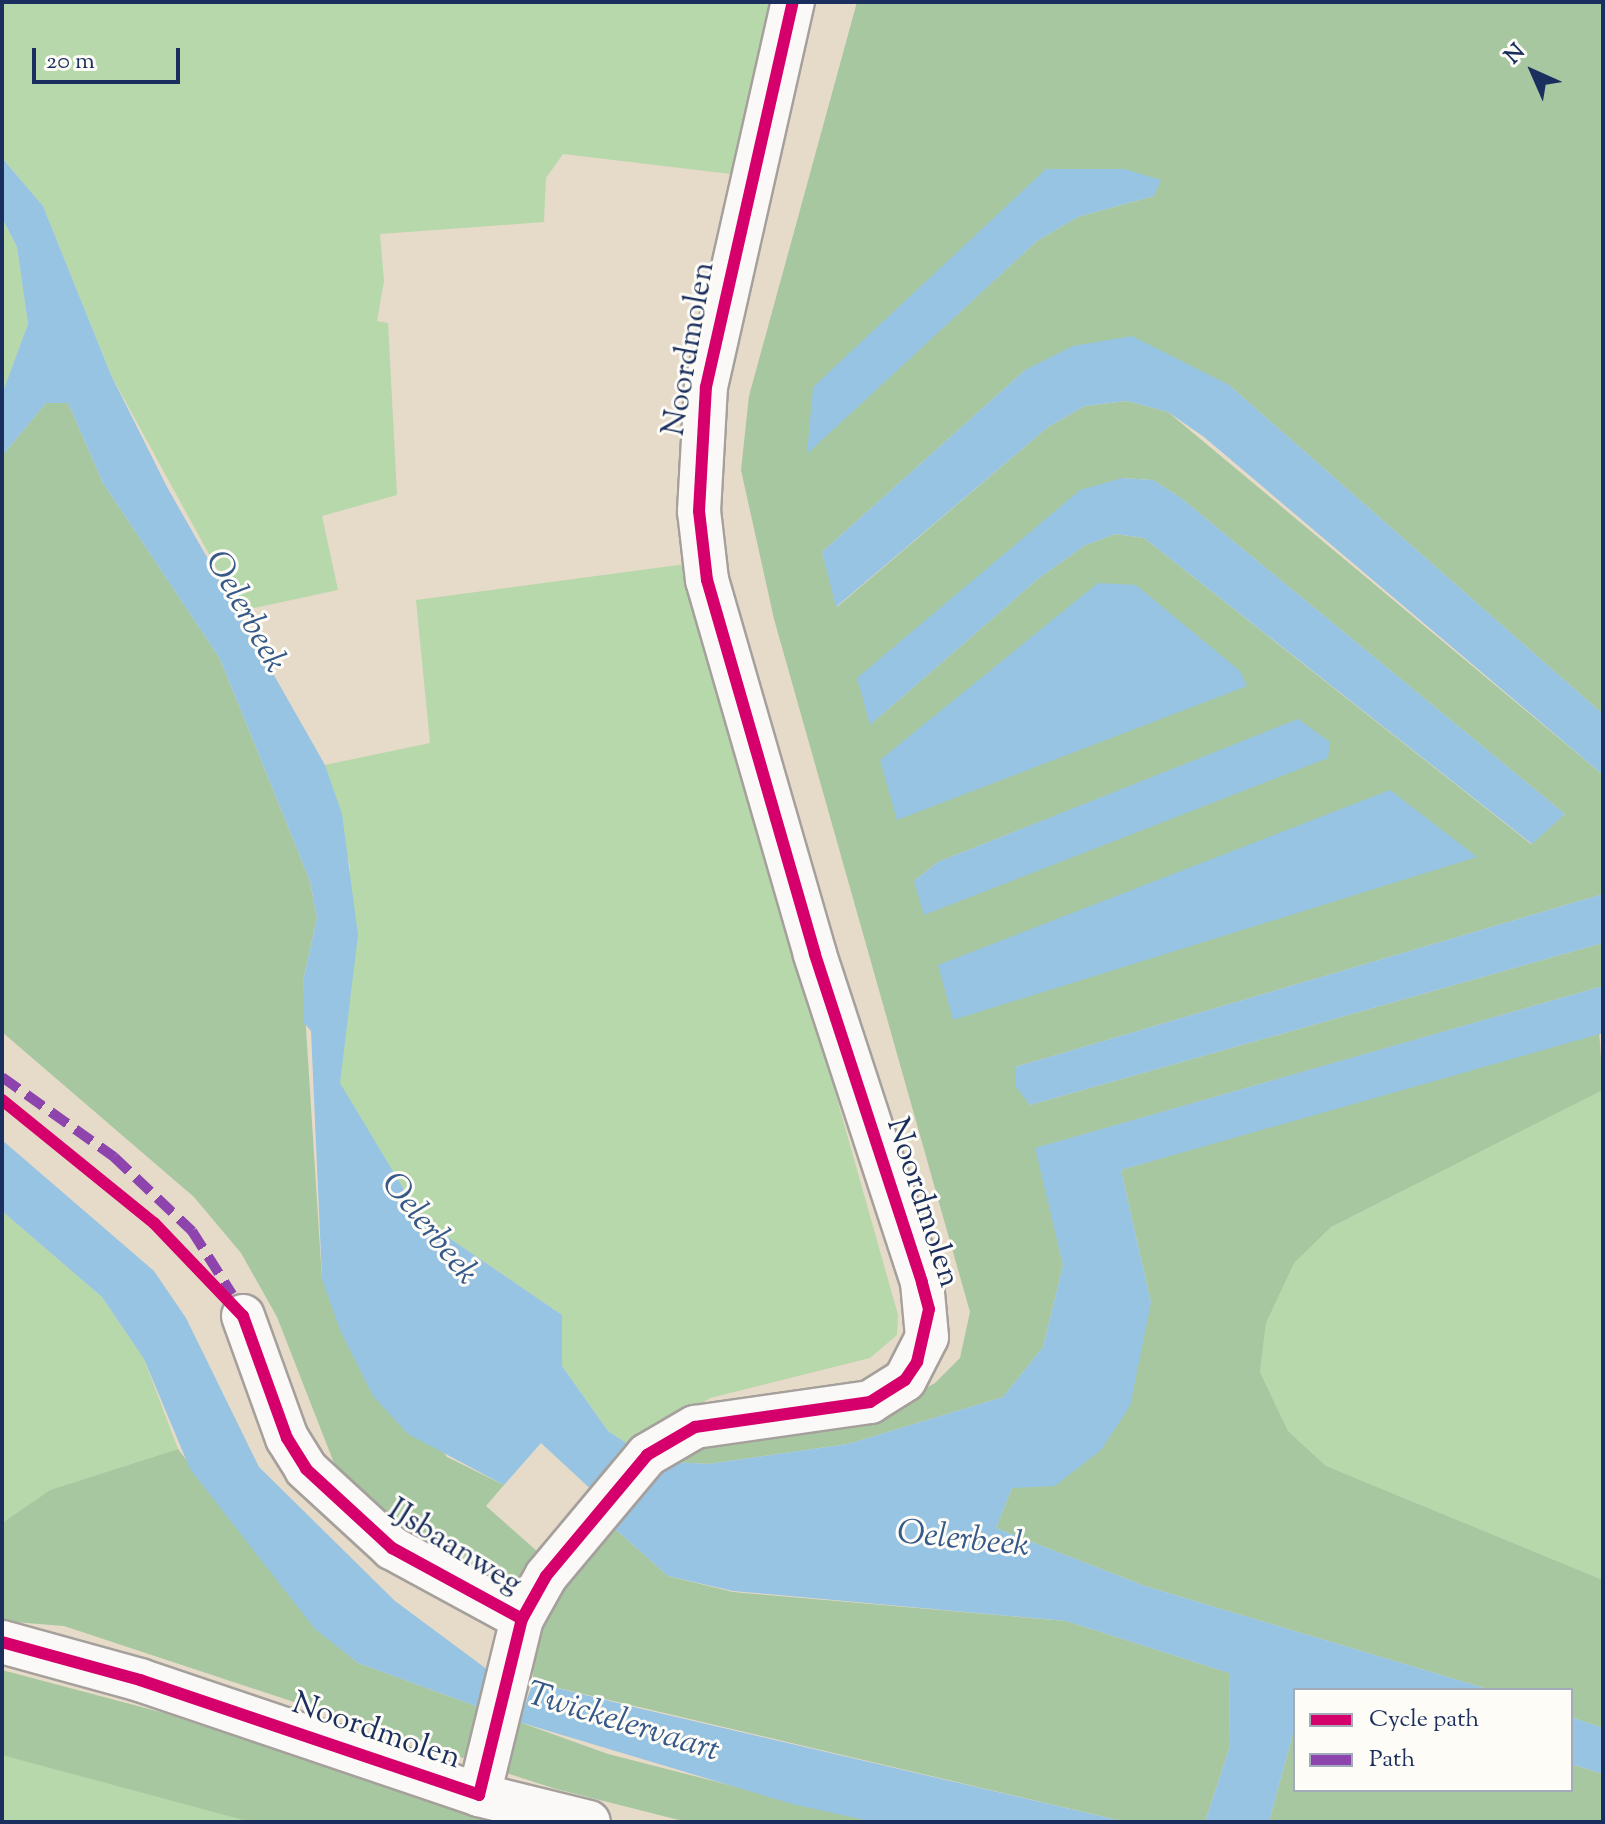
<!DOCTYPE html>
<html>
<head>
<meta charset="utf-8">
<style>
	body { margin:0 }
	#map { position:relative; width:1605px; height:1824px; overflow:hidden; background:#e6dac9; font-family:"Sorts Mill Goudy",serif }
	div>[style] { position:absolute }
	.green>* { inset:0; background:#b6d8ab }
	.forest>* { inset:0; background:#a6c79f }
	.water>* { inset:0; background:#97c4e2 }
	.roads { filter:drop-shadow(2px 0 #a5a09c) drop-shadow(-2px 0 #a5a09c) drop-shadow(0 2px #a5a09c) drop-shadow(0 -2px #a5a09c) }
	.minor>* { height:42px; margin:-21px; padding:0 21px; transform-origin:21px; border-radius:21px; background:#fbf9f7 }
	.quiet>* { height:10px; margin-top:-5px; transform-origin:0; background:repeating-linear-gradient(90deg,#8e44ad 0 20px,transparent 0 30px) }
	.cycleway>* { height:12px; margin:-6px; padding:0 6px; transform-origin:6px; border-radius:6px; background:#d6006c }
	span { translate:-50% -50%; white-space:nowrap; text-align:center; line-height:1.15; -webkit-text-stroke:6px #fdfcf7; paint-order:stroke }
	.street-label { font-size:32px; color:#1b2f5e }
	.water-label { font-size:34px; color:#365989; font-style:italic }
	.frame { position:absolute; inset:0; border:4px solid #1b2f5e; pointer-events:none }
	.legend { position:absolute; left:1293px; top:1688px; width:280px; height:104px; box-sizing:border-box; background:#fdfcf7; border:2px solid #a3aaba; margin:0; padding:10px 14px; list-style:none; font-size:24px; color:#1b2f5e }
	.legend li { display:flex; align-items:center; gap:16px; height:40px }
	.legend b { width:40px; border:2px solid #a3aaba }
	.north { position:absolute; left:1493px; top:32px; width:80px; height:80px; -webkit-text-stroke:6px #fdfcf7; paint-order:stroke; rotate:315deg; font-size:22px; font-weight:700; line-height:32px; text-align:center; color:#1b2f5e }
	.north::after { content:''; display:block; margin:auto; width:28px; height:36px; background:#1b2f5e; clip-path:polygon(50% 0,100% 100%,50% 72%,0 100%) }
	.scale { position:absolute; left:32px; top:48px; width:148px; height:36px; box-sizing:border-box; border:4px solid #1b2f5e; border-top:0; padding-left:10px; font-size:24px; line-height:28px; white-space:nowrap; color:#1b2f5e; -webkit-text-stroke:6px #fdfcf7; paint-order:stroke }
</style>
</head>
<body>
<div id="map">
	<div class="green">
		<div style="clip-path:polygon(2px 2px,774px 2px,731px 174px,563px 154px,546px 178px,544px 222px,380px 234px,384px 281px,377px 321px,388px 323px,397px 495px,322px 516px,338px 590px,240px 611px,111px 375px,43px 206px,2px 158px)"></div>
		<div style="clip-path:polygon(2px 218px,17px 247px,28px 324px,2px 394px)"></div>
		<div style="clip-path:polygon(686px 564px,898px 1315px,897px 1335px,870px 1358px,710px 1398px,634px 1448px,608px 1431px,562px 1366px,562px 1315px,439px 1231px,412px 1203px,339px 1083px,350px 868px,325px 765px,430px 743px,416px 600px)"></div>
		<div style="clip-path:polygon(1603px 1090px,1603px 1580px,1326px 1466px,1288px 1431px,1260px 1372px,1266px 1323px,1293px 1263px,1331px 1227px)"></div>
		<div style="clip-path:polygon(2px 1211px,102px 1297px,144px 1359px,178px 1449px,50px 1490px,2px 1523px)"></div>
		<div style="clip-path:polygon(2px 1755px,109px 1779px,251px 1822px,2px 1822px)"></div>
	</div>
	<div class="forest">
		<div style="clip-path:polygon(evenodd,857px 2px,1603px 2px,1603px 714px,1229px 385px,1025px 370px,822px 552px,837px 607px,1048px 427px,1085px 406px,1127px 401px,1168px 412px,1603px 775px,1603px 894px,1015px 1067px,1030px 1105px,1603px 943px,1603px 986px,1036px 1148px,1063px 1265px,1043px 1347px,1003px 1397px,848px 1444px,708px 1464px,657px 1461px,680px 1449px,883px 1412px,935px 1383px,960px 1358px,970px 1312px,774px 619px,741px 470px,749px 396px,857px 2px,1046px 169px,1154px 196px,1078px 217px,1037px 241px,807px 453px,1046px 169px,857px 2px,1122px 478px,1153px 480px,1181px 498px,1565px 814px,1531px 844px,1144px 538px,1115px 534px,1084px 546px,1038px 579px,870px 725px,1122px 478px,857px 2px,1297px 720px,914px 881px,938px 862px,1297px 720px)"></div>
		<div style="clip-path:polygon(46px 403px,68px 403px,103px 483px,220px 659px,310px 881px,317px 918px,303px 981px,322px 1279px,447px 1457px,504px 1485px,486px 1506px,538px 1552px,513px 1596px,385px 1523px,334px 1463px,277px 1317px,241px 1253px,194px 1197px,2px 1032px,2px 456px)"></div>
		<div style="clip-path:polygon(1599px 1029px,1603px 1090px,1331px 1227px,1294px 1263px,1266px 1323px,1260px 1372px,1288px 1431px,1326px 1466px,1603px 1580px,1603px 1728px,1571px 1717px,1571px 1690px,1491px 1690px,1145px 1586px,996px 1528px,1012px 1488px,1151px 1303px,1121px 1170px)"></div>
		<div style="clip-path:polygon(178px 1449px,316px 1629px,358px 1663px,492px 1712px,475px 1762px,64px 1626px,2px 1621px,2px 1523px,50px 1490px)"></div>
		<div style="clip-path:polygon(606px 1521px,668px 1576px,733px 1592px,1066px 1621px,1229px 1673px,1230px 1746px,1205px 1822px,1126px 1822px,533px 1682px,534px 1630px)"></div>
		<div style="clip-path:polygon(2px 1670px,164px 1713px,495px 1822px,251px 1822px,2px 1755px)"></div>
		<div style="clip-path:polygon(519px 1722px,608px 1754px,874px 1822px,687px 1822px,556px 1789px,503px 1772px)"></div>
		<div style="clip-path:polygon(1295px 1726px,1295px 1790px,1571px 1790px,1571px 1764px,1603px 1774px,1603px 1822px,1269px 1822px)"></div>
	</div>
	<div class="water">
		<div style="clip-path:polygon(2px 158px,43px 206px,111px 375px,167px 487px,325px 765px,342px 814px,358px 935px,340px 1083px,412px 1203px,439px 1231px,562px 1315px,562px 1366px,608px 1431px,634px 1448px,596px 1494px,541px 1443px,504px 1485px,408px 1434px,373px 1396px,340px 1330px,322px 1279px,311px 1031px,304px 1023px,303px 981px,317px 918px,310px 881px,220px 659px,103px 483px,68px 403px,46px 403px,2px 456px,2px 394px,28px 324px,17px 247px,2px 218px)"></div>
		<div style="clip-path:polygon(1046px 169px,1124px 169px,1161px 180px,1154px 196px,1078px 217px,1037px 241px,807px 454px,813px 387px)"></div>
		<div style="clip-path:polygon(1132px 336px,1229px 385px,1603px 714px,1603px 775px,1204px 437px,1168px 412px,1127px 401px,1085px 406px,1048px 427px,836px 607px,822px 552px,1025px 370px,1073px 346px)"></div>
		<div style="clip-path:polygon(1122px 478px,1153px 480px,1181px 498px,1565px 814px,1532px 844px,1144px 538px,1115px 534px,1084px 546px,1038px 579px,870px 725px,857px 678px,1080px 490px)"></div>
		<div style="clip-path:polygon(1098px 583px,1136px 585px,1240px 671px,1247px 686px,897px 820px,880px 760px)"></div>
		<div style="clip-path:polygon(1298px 719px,1330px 742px,1328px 758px,924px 915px,914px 881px,938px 862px)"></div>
		<div style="clip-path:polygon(1390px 790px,1477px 857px,953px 1020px,938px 965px)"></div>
		<div style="clip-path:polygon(1603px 894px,1603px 943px,1030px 1105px,1016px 1087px,1015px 1067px)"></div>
		<div style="clip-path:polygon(1603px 986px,1603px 1033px,1121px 1170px,1151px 1303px,1130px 1406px,1101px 1450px,1055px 1486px,1012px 1488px,996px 1528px,1145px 1586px,1491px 1690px,1295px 1690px,1295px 1726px,1269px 1822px,1205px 1822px,1230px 1746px,1229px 1673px,1066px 1621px,733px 1591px,668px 1576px,606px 1521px,657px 1461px,708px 1464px,848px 1444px,1003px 1397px,1043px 1347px,1063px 1265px,1035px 1148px)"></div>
		<div style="clip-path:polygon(2px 1140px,154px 1271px,186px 1318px,259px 1467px,395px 1601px,492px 1673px,492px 1712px,358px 1663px,315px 1629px,190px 1469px,144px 1359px,102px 1297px,2px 1211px)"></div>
		<div style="clip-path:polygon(533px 1682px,642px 1709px,1126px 1822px,874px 1822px,792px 1804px,519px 1722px)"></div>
		<div style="clip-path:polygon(1571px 1717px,1603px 1728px,1603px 1774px,1571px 1764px)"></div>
	</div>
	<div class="roads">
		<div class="minor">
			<div style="left:243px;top:1316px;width:130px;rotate:70.2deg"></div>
			<div style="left:287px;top:1438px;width:36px;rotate:58deg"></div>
			<div style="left:306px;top:1469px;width:117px;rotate:42.6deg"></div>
			<div style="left:392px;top:1548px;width:148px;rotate:28.6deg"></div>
			<div style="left:2px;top:1642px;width:143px;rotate:15.4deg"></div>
			<div style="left:140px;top:1680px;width:358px;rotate:18.7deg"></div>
			<div style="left:479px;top:1795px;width:113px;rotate:13.8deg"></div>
			<div style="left:479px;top:1795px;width:181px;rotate:-76.3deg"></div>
			<div style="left:522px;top:1619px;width:49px;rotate:-60.8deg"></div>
			<div style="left:546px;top:1576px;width:158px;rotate:-50.1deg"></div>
			<div style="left:647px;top:1455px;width:56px;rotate:-30.3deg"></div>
			<div style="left:695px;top:1427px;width:177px;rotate:-8.1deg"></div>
			<div style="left:870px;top:1402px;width:41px;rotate:-32.2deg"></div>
			<div style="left:905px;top:1380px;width:48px;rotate:-62.9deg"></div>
			<div style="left:927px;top:1337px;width:55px;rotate:-95.2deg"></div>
			<div style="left:922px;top:1282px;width:345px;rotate:-108.1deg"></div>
			<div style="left:815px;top:954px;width:389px;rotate:-106.1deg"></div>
			<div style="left:707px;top:580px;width:69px;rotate:-96.6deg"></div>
			<div style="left:699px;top:511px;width:124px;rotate:-86.8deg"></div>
			<div style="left:706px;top:387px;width:395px;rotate:-77.3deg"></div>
		</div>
	</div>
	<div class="quiet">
		<div style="left:2px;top:1077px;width:138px;rotate:35.5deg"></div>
		<div style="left:114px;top:1157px;width:108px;rotate:43.5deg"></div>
		<div style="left:192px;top:1231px;width:75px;rotate:57.6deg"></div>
	</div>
	<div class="cycleway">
		<div style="left:2px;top:1100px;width:196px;rotate:39deg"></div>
		<div style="left:154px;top:1223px;width:129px;rotate:46.3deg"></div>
		<div style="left:243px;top:1316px;width:130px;rotate:70.2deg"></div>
		<div style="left:287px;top:1438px;width:36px;rotate:58deg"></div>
		<div style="left:306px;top:1469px;width:117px;rotate:42.6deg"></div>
		<div style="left:392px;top:1548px;width:148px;rotate:28.6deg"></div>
		<div style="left:2px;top:1642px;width:143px;rotate:15.4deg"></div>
		<div style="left:140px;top:1680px;width:358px;rotate:18.7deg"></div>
		<div style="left:479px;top:1795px;width:181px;rotate:-76.3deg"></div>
		<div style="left:522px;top:1619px;width:49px;rotate:-60.8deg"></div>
		<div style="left:546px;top:1576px;width:158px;rotate:-50.1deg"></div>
		<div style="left:647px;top:1455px;width:56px;rotate:-30.3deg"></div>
		<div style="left:695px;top:1427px;width:177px;rotate:-8.1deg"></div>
		<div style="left:870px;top:1402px;width:41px;rotate:-32.2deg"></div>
		<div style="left:905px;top:1380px;width:22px;rotate:-56deg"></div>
		<div style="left:917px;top:1362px;width:54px;rotate:-77.2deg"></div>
		<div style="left:929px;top:1309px;width:28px;rotate:-105deg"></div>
		<div style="left:922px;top:1282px;width:345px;rotate:-108.1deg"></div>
		<div style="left:815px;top:954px;width:389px;rotate:-106.1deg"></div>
		<div style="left:707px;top:580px;width:69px;rotate:-96.6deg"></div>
		<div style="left:699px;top:511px;width:124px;rotate:-86.8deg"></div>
		<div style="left:706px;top:387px;width:395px;rotate:-77.3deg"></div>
	</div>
	<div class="street-label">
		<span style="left:690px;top:349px;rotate:-80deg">Noordmolen</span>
		<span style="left:922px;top:1203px;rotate:72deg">Noordmolen</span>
		<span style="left:454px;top:1548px;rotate:32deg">IJsbaanweg</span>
		<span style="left:376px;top:1732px;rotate:19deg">Noordmolen</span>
	</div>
	<div class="water-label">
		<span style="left:245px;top:612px;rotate:61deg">Oelerbeek</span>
		<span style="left:429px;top:1229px;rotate:51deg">Oelerbeek</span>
		<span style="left:963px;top:1540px;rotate:6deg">Oelerbeek</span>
		<span style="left:623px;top:1723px;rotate:17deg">Twickelervaart</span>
	</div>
	<div class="frame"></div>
	<ul class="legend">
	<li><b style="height:10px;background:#d6006c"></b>Cycle path</li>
	<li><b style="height:10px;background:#8e44ad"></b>Path</li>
	</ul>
	<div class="north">N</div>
	<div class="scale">20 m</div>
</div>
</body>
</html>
